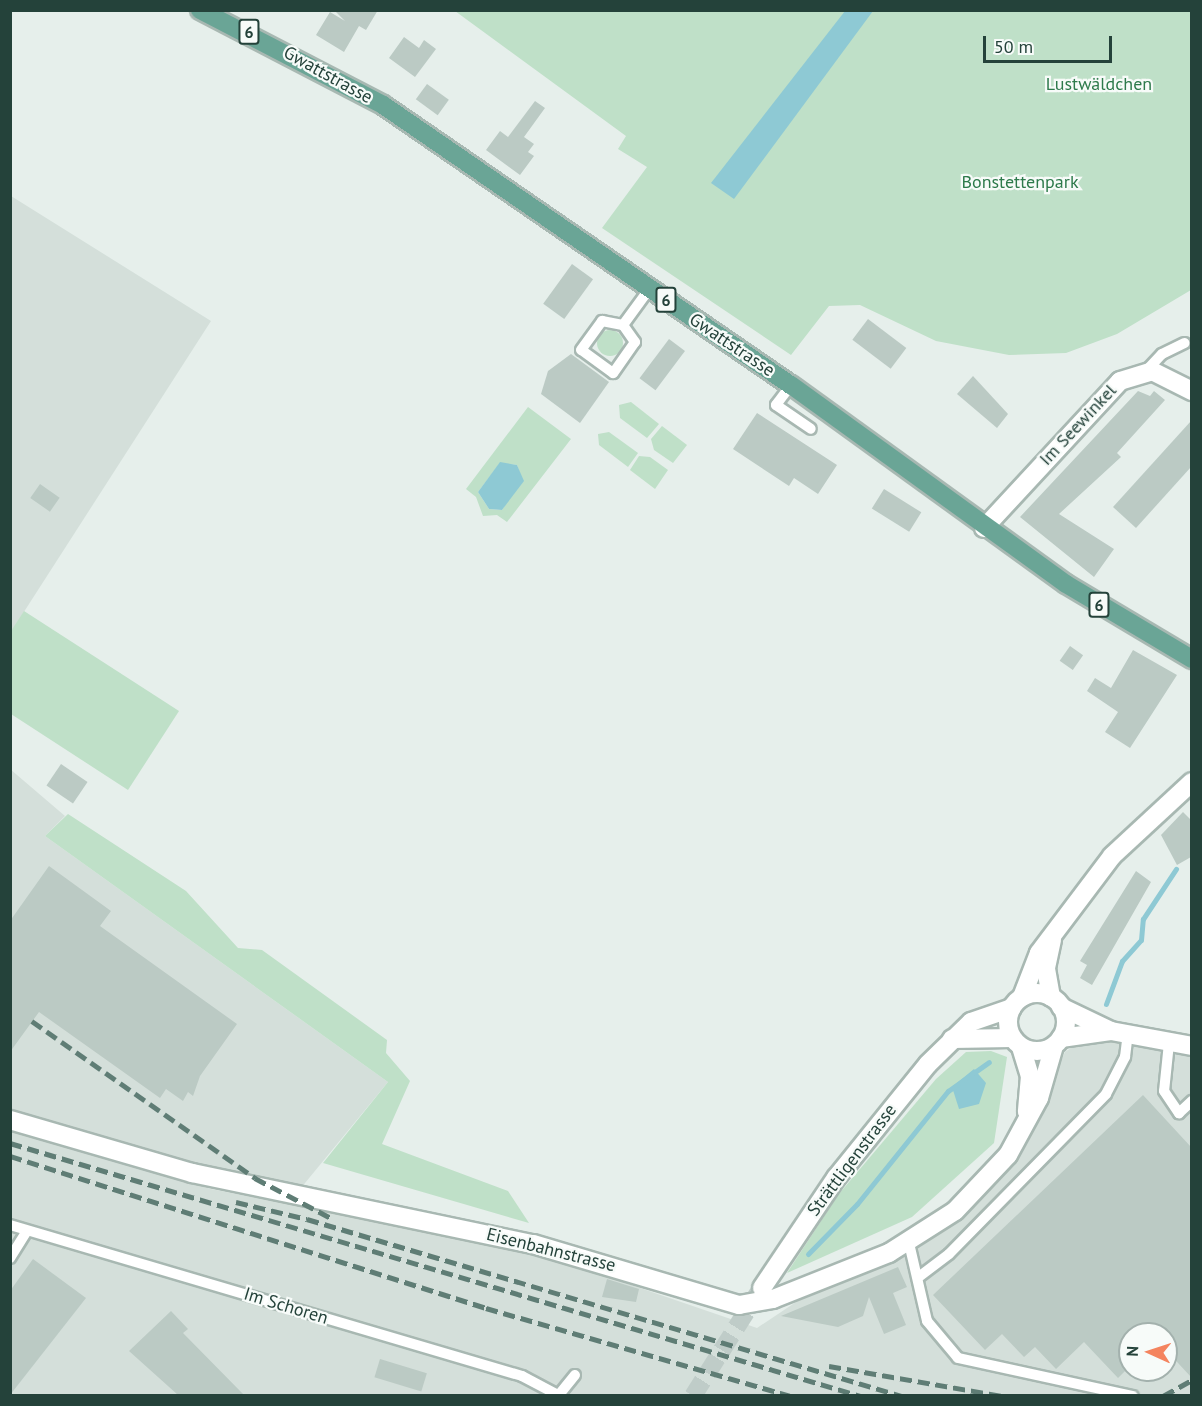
<!DOCTYPE html>
<html>
<head>
<meta charset="utf-8">
<style>
	body { margin:0 }
	#map { position:relative; width:1202px; height:1406px; overflow:hidden; background:#e6efeb; font-family:"PT Sans",sans-serif }
	div>[style] { position:absolute }
	.built>* { inset:0; background:#d4dfda }
	.green>* { inset:0; background:#bfe0c8 }
	.round { border-radius:50% }
	.water>* { inset:0; background:#8ec9d4 }
	.stream>* { height:5px; margin:-2.5px; padding:0 2.5px; transform-origin:2.5px; border-radius:2.5px; background:#8ec9d4 }
	.building>* { inset:0; background:#bbcac4; transform-origin:0 0 }
	.secondary-tunnel>* { height:18px; margin-top:-9px; transform-origin:0; background:repeating-linear-gradient(90deg,#bfccc8 0 18px,transparent 0 27px) }
	.roads { filter:drop-shadow(2px 0 #a8b8b2) drop-shadow(-2px 0 #a8b8b2) drop-shadow(0 2px #a8b8b2) drop-shadow(0 -2px #a8b8b2) }
	.service>* { height:10px; margin:-5px; padding:0 5px; transform-origin:5px; border-radius:5px; background:#fff }
	.minor>* { height:18px; margin:-9px; padding:0 9px; transform-origin:9px; border-radius:9px; background:#fff }
	.secondary>* { height:18px; margin:-9px; padding:0 9px; transform-origin:9px; border-radius:9px; background:#fff }
	.secondary>.ring { margin:-9px; padding:0; box-sizing:content-box; background:none; border:18px solid #fff; border-radius:50% }
	.primary>* { height:18px; margin:-9px; padding:0 9px; transform-origin:9px; border-radius:9px; background:#6aa596 }
	.rail>* { height:4.5px; margin-top:-2.25px; transform-origin:0; background:repeating-linear-gradient(90deg,#5f7d75 0 12px,transparent 0 18px) }
	span { translate:-50% -50%; white-space:nowrap; text-align:center; line-height:1.15; -webkit-text-stroke:4.5px #f7fbf9; paint-order:stroke }
	.shield-label span { padding:2px 4px; background:#f7fbf9; border:2px solid; border-radius:4px; -webkit-text-stroke-width:0 }
	.shield-label { font-size:16px; color:#24423a; font-weight:700 }
	.street-label { font-size:18px; color:#24423a }
	.park-label { font-size:18px; color:#2d7a4b }
	.frame { position:absolute; inset:0; border:12px solid #24423a; pointer-events:none }
	.north { position:absolute; left:1118px; top:1322px; width:60px; height:60px; box-sizing:border-box; background:#f7fbf9; border:2px solid #a3b1ad; border-radius:50%; rotate:273deg; font-size:16px; font-weight:700; line-height:24px; text-align:center; color:#24423a }
	.north::after { content:''; display:block; margin:auto; width:21px; height:27px; background:#f4845f; clip-path:polygon(50% 0,100% 100%,50% 72%,0 100%) }
	.scale { position:absolute; left:983px; top:36px; width:129px; height:27px; box-sizing:border-box; border:3px solid #24423a; border-top:0; padding-left:8px; font-size:18px; line-height:21px; white-space:nowrap; color:#24423a; -webkit-text-stroke:4px #f7fbf9; paint-order:stroke }
</style>
</head>
<body>
<div id="map">
	<div class="built">
		<div style="clip-path:polygon(11px 196px,211px 321px,11px 632px)"></div>
		<div style="clip-path:polygon(10px 769px,65px 816px,45px 836px,388px 1082px,296px 1194px,11px 1120px)"></div>
		<div style="clip-path:polygon(evenodd,1111px 1040px,1191px 1056px,1191px 1395px,11px 1395px,10px 1130px,211px 1189px,535px 1252px,757px 1328px,802px 1298px,906px 1254px,947px 1228px,996px 1184px,1025px 1142px,1065px 1052px,1080px 1042px,1111px 1040px,1130px 1334px,1166px 1334px,1166px 1370px,1130px 1370px,1130px 1334px)"></div>
	</div>
	<div class="green">
		<div style="clip-path:polygon(455px 11px,1191px 11px,1191px 290px,1117px 334px,1066px 353px,1009px 355px,936px 341px,860px 305px,829px 306px,791px 355px,602px 228px,647px 167px,618px 149px,626px 136px)"></div>
		<div class="round" style="left:597px;top:330px;width:26px;height:26px"></div>
		<div style="clip-path:polygon(631px 402px,659px 424px,647px 438px,620px 418px,619px 405px)"></div>
		<div style="clip-path:polygon(evenodd,528px 407px,571px 439px,507px 522px,497px 515px,483px 516px,476px 497px,466px 489px,528px 407px,500px 463px,517px 465px,522px 479px,502px 510px,489px 509px,478px 492px,500px 463px)"></div>
		<div style="clip-path:polygon(662px 426px,687px 445px,673px 463px,654px 450px,651px 439px)"></div>
		<div style="clip-path:polygon(609px 432px,638px 453px,628px 467px,599px 445px,598px 434px)"></div>
		<div style="clip-path:polygon(639px 456px,650px 457px,668px 470px,655px 489px,630px 470px)"></div>
		<div style="clip-path:polygon(24px 611px,179px 711px,128px 790px,11px 714px,11px 631px)"></div>
		<div style="clip-path:polygon(68px 814px,186px 891px,238px 948px,262px 950px,387px 1040px,386px 1053px,410px 1081px,382px 1144px,508px 1191px,529px 1223px,323px 1163px,388px 1082px,45px 836px)"></div>
		<div style="clip-path:polygon(991px 1051px,1007px 1057px,994px 1143px,912px 1217px,787px 1273px,838px 1195px,936px 1079px,966px 1052px)"></div>
	</div>
	<div class="water">
		<div style="clip-path:polygon(845px 11px,873px 11px,734px 199px,711px 183px)"></div>
		<div style="clip-path:polygon(500px 462px,517px 465px,524px 481px,502px 510px,489px 509px,478px 492px)"></div>
		<div style="clip-path:polygon(974px 1069px,986px 1083px,979px 1104px,959px 1109px,952px 1087px)"></div>
	</div>
	<div class="stream">
		<div style="left:1106px;top:1004px;width:46px;rotate:-69.6deg"></div>
		<div style="left:1122px;top:961px;width:28px;rotate:-48deg"></div>
		<div style="left:1141px;top:940px;width:21px;rotate:-85deg"></div>
		<div style="left:1143px;top:919px;width:60px;rotate:-56.6deg"></div>
		<div style="left:808px;top:1254px;width:70px;rotate:-45.6deg"></div>
		<div style="left:857px;top:1204px;width:145px;rotate:-51.2deg"></div>
		<div style="left:948px;top:1091px;width:50px;rotate:-35.3deg"></div>
	</div>
	<div class="building">
		<div style="clip-path:polygon(334px 10px,378px 10px,366px 30px,359px 26px,344px 52px,316px 35px,330px 12px,345px 21px)"></div>
		<div style="clip-path:polygon(404px 37px,419px 48px,424px 40px,436px 49px,415px 77px,389px 58px)"></div>
		<div style="left:427px;top:84px;width:27px;height:19px;rotate:36deg"></div>
		<div style="clip-path:polygon(535px 101px,545px 108px,524px 137px,534px 144px,528px 152px,534px 156px,520px 175px,486px 150px,500px 131px,508px 137px)"></div>
		<div style="left:572px;top:264px;width:26px;height:49px;rotate:36deg"></div>
		<div style="left:868px;top:319px;width:48px;height:26px;rotate:37deg"></div>
		<div style="left:669px;top:339px;width:20px;height:49px;rotate:37deg"></div>
		<div style="clip-path:polygon(571px 354px,609px 382px,580px 423px,541px 394px,548px 371px)"></div>
		<div style="clip-path:polygon(973px 376px,1008px 414px,997px 428px,957px 394px)"></div>
		<div style="clip-path:polygon(1138px 391px,1150px 396px,1154px 391px,1165px 400px,1117px 453px,1121px 457px,1059px 514px,1114px 549px,1094px 577px,1020px 517px)"></div>
		<div style="clip-path:polygon(757px 413px,837px 465px,818px 494px,794px 478px,789px 486px,733px 449px)"></div>
		<div style="clip-path:polygon(1191px 421px,1191px 467px,1136px 528px,1113px 507px)"></div>
		<div style="left:40px;top:484px;width:24px;height:17px;rotate:35deg"></div>
		<div style="left:884px;top:489px;width:44px;height:23px;rotate:32deg"></div>
		<div style="left:1070px;top:646px;width:16px;height:18px;rotate:35deg"></div>
		<div style="clip-path:polygon(1133px 650px,1177px 675px,1130px 748px,1105px 732px,1118px 712px,1087px 691px,1095px 678px,1111px 688px)"></div>
		<div style="left:61px;top:764px;width:32px;height:26px;rotate:34deg"></div>
		<div style="clip-path:polygon(1183px 812px,1191px 820px,1191px 857px,1177px 865px,1161px 835px)"></div>
		<div style="clip-path:polygon(49px 866px,111px 911px,100px 926px,237px 1024px,200px 1076px,193px 1096px,188px 1092px,183px 1101px,166px 1089px,160px 1098px,39px 1012px,10px 1052px,10px 921px)"></div>
		<div style="clip-path:polygon(1136px 871px,1151px 882px,1092px 985px,1080px 978px,1087px 965px,1080px 961px)"></div>
		<div style="clip-path:polygon(1143px 1095px,1191px 1147px,1191px 1377px,1166px 1350px,1166px 1334px,1130px 1334px,1130px 1366px,1118px 1378px,1084px 1342px,1056px 1369px,1035px 1347px,1024px 1357px,1002px 1334px,985px 1350px,933px 1295px)"></div>
		<div style="clip-path:polygon(33px 1259px,86px 1298px,10px 1395px,10px 1291px)"></div>
		<div style="clip-path:polygon(898px 1267px,907px 1287px,893px 1293px,906px 1325px,884px 1334px,869px 1297px,863px 1316px,838px 1327px,781px 1316px)"></div>
		<div style="clip-path:polygon(607px 1279px,639px 1289px,636px 1302px,602px 1297px)"></div>
		<div style="clip-path:polygon(171px 1311px,188px 1329px,183px 1333px,244px 1395px,178px 1395px,129px 1351px)"></div>
		<div style="left:380px;top:1359px;width:49px;height:19px;rotate:17deg"></div>
	</div>
	<div class="secondary-tunnel">
		<div style="left:693px;top:1396px;width:122px;rotate:-57.7deg"></div>
	</div>
	<div class="roads">
		<div class="service">
			<div style="left:623px;top:325px;width:21px;rotate:55deg"></div>
			<div style="left:635px;top:342px;width:38px;rotate:125deg"></div>
			<div style="left:613px;top:373px;width:39px;rotate:-144deg"></div>
			<div style="left:581px;top:350px;width:36px;rotate:-54deg"></div>
			<div style="left:602px;top:321px;width:21px;rotate:11deg"></div>
			<div style="left:623px;top:325px;width:46px;rotate:-53.9deg"></div>
			<div style="left:1147px;top:370px;width:22px;rotate:-47deg"></div>
			<div style="left:1162px;top:354px;width:25px;rotate:-26deg"></div>
			<div style="left:791px;top:385px;width:25px;rotate:127deg"></div>
			<div style="left:776px;top:405px;width:42px;rotate:34.4deg"></div>
			<div style="left:1169px;top:1043px;width:48px;rotate:95.9deg"></div>
			<div style="left:1164px;top:1091px;width:27px;rotate:56deg"></div>
			<div style="left:1179px;top:1113px;width:18px;rotate:-43deg"></div>
			<div style="left:10px;top:1225px;width:534px;rotate:16.43deg"></div>
			<div style="left:522px;top:1376px;width:41px;rotate:27.8deg"></div>
			<div style="left:909px;top:1243px;width:80px;rotate:77deg"></div>
			<div style="left:927px;top:1321px;width:48px;rotate:50deg"></div>
			<div style="left:958px;top:1358px;width:179px;rotate:12.3deg"></div>
			<div style="left:10px;top:1258px;width:32px;rotate:-58deg"></div>
			<div style="left:920px;top:1276px;width:36px;rotate:-37deg"></div>
			<div style="left:949px;top:1254px;width:224px;rotate:-45.5deg"></div>
			<div style="left:1106px;top:1094px;width:42px;rotate:-62.8deg"></div>
			<div style="left:1125px;top:1057px;width:23px;rotate:-83deg"></div>
			<div style="left:558px;top:1396px;width:27px;rotate:-51deg"></div>
		</div>
		<div class="minor">
			<div style="left:984px;top:528px;width:200px;rotate:-47.2deg"></div>
			<div style="left:1120px;top:381px;width:34px;rotate:-17deg"></div>
			<div style="left:1152px;top:371px;width:45px;rotate:26.6deg"></div>
			<div style="left:1061px;top:1007px;width:55px;rotate:25.6deg"></div>
			<div style="left:1111px;top:1031px;width:82px;rotate:10.5deg"></div>
			<div style="left:1061px;top:1038px;width:50px;rotate:-8deg"></div>
			<div style="left:1021px;top:1047px;width:30px;rotate:73deg"></div>
			<div style="left:1030px;top:1076px;width:36px;rotate:95deg"></div>
			<div style="left:10px;top:1120px;width:190px;rotate:16.2deg"></div>
			<div style="left:192px;top:1173px;width:348px;rotate:11.8deg"></div>
			<div style="left:533px;top:1244px;width:215px;rotate:16.5deg"></div>
			<div style="left:739px;top:1305px;width:35px;rotate:-10deg"></div>
			<div style="left:773px;top:1299px;width:125px;rotate:-21.6deg"></div>
			<div style="left:889px;top:1253px;width:78px;rotate:-32.5deg"></div>
			<div style="left:955px;top:1211px;width:77px;rotate:-46.6deg"></div>
			<div style="left:1008px;top:1155px;width:65px;rotate:-61.5deg"></div>
			<div style="left:1039px;top:1098px;width:54px;rotate:-73.9deg"></div>
		</div>
		<div class="secondary">
			<div class="ring" style="left:1008px;top:993px;width:40px;height:40px"></div>
			<div style="left:1022px;top:997px;width:47px;rotate:-68.9deg"></div>
			<div style="left:1039px;top:953px;width:121px;rotate:-53deg"></div>
			<div style="left:1112px;top:856px;width:109px;rotate:-42.8deg"></div>
			<div style="left:1051px;top:997px;width:29px;rotate:-100deg"></div>
			<div style="left:1046px;top:968px;width:29px;rotate:-78deg"></div>
			<div style="left:952px;top:1039px;width:60px;rotate:-1deg"></div>
			<div style="left:762px;top:1288px;width:133px;rotate:-56.1deg"></div>
			<div style="left:836px;top:1178px;width:146px;rotate:-51.1deg"></div>
			<div style="left:928px;top:1064px;width:60px;rotate:-44.3deg"></div>
			<div style="left:971px;top:1022px;width:43px;rotate:-18.9deg"></div>
		</div>
		<div class="primary">
			<div style="left:200px;top:10px;width:206px;rotate:27.4deg"></div>
			<div style="left:383px;top:105px;width:495px;rotate:34.5deg"></div>
			<div style="left:791px;top:385px;width:339px;rotate:35.9deg"></div>
			<div style="left:1066px;top:584px;width:147px;rotate:30.8deg"></div>
		</div>
	</div>
	<div class="rail">
		<div style="left:32px;top:1021px;width:273px;rotate:35.1deg"></div>
		<div style="left:255px;top:1178px;width:86px;rotate:27.8deg"></div>
		<div style="left:10px;top:1143px;width:888px;rotate:16.56deg"></div>
		<div style="left:10px;top:1156px;width:500px;rotate:17.7deg"></div>
		<div style="left:486px;top:1308px;width:316px;rotate:16.1deg"></div>
		<div style="left:236px;top:1202px;width:73px;rotate:13.5deg"></div>
		<div style="left:307px;top:1219px;width:621px;rotate:16.57deg"></div>
		<div style="left:829px;top:1366px;width:177px;rotate:9.8deg"></div>
		<div style="left:1163px;top:1396px;width:33px;rotate:-29deg"></div>
	</div>
	<div class="shield-label">
		<span style="left:249px;top:32px">6</span>
		<span style="left:666px;top:300px">6</span>
		<span style="left:1099px;top:605px">6</span>
	</div>
	<div class="street-label">
		<span style="left:328px;top:75px;rotate:29deg">Gwattstrasse</span>
		<span style="left:732px;top:345px;rotate:34deg">Gwattstrasse</span>
		<span style="left:1078px;top:425px;rotate:-47deg">Im Seewinkel</span>
		<span style="left:852px;top:1160px;rotate:-53deg">Strättligenstrasse</span>
		<span style="left:551px;top:1250px;rotate:14deg">Eisenbahnstrasse</span>
		<span style="left:286px;top:1306px;rotate:17deg">Im Schoren</span>
	</div>
	<div class="park-label">
		<span style="left:1099px;top:84px">Lustwäldchen</span>
		<span style="left:1020px;top:182px">Bonstettenpark</span>
	</div>
	<div class="frame"></div>
	<div class="north">N</div>
	<div class="scale">50 m</div>
</div>
</body>
</html>
